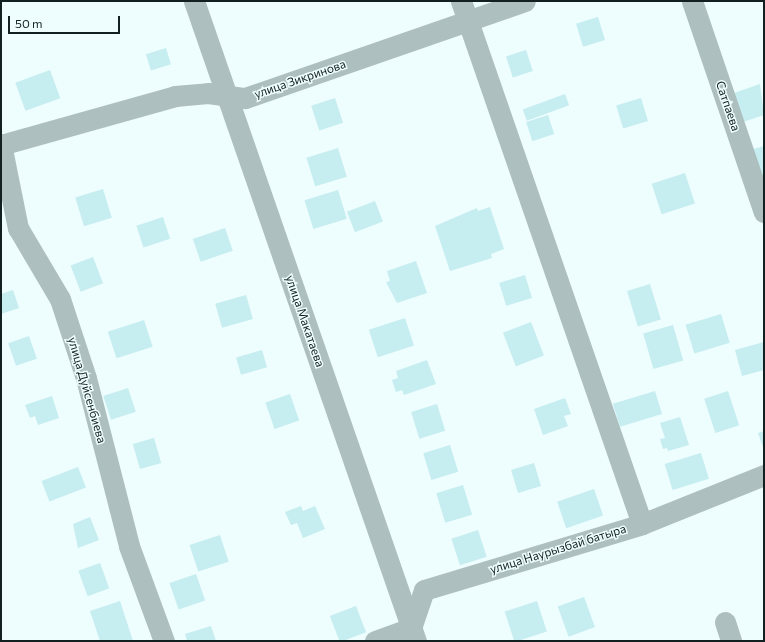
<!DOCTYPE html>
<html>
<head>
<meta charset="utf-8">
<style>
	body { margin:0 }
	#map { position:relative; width:765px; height:642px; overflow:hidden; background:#eefdfe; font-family:Commissioner,sans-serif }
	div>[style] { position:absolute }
	.building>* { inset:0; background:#c6edf0; transform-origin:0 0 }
	.minor>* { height:21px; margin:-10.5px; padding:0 10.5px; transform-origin:10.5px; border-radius:10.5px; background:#aebfc0 }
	span { translate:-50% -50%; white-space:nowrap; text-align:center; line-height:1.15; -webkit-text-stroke:3px #eefdfe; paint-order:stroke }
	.street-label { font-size:12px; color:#122021 }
	.frame { position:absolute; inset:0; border:2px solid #122021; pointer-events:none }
	.scale { position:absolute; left:8px; top:16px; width:112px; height:18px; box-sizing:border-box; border:2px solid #122021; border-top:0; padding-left:5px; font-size:12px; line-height:14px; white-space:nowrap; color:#122021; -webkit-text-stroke:3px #eefdfe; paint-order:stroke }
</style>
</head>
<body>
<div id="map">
	<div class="building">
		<div style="left:598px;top:17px;width:24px;height:23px;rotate:73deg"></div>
		<div style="left:166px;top:48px;width:17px;height:21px;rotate:73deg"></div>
		<div style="left:526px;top:50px;width:22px;height:21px;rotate:72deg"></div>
		<div style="left:50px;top:70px;width:30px;height:37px;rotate:70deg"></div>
		<div style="clip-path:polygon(760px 84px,764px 115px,743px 122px,734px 93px)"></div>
		<div style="left:565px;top:94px;width:12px;height:45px;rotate:70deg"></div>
		<div style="left:335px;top:98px;width:26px;height:25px;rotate:72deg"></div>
		<div style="left:641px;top:98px;width:24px;height:26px;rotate:73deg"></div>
		<div style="left:548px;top:115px;width:20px;height:23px;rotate:72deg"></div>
		<div style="clip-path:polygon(764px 146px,764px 176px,759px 178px,750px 150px)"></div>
		<div style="left:338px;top:148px;width:30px;height:33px;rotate:73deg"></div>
		<div style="left:685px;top:173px;width:32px;height:35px;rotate:72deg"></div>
		<div style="left:103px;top:189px;width:30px;height:29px;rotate:73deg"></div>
		<div style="left:338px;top:190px;width:30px;height:35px;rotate:73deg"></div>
		<div style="left:375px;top:201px;width:22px;height:30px;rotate:69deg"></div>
		<div style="clip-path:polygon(490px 207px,504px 249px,491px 254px,492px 258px,450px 271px,435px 226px,477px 208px,478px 211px)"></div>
		<div style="left:163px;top:217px;width:23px;height:28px;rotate:72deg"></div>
		<div style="left:225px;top:228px;width:24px;height:34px;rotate:71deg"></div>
		<div style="left:93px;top:257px;width:28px;height:24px;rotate:69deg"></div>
		<div style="clip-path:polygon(416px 261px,427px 293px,397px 303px,386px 282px,390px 281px,387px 271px)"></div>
		<div style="left:525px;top:275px;width:24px;height:27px;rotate:73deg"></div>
		<div style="left:650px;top:284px;width:37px;height:24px;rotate:73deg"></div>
		<div style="clip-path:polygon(13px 290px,19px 308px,1px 314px,1px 294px)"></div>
		<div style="left:246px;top:295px;width:25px;height:32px;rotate:74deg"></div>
		<div style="left:721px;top:314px;width:30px;height:37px;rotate:73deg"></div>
		<div style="left:405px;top:318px;width:29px;height:38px;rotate:72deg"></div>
		<div style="left:144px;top:320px;width:28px;height:38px;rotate:72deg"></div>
		<div style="left:531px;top:322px;width:36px;height:30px;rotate:69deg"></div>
		<div style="left:673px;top:325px;width:37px;height:31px;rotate:74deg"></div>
		<div style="left:29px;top:336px;width:24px;height:22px;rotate:71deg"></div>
		<div style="clip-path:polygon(764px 342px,764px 370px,742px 376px,735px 350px)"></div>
		<div style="left:262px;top:350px;width:18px;height:27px;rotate:74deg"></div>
		<div style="clip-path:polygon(427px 360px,436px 384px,404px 395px,402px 390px,396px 392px,392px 380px,398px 378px,396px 371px)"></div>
		<div style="left:128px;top:388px;width:25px;height:26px;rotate:72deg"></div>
		<div style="left:655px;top:391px;width:24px;height:44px;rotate:73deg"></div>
		<div style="left:728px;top:391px;width:36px;height:25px;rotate:72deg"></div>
		<div style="left:290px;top:394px;width:28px;height:26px;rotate:71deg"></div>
		<div style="clip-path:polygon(52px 396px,59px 418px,38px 425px,35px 416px,30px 418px,25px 405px)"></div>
		<div style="clip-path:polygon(565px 398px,571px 414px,564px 416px,568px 426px,543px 435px,534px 409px)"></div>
		<div style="left:437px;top:404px;width:28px;height:27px;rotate:73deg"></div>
		<div style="clip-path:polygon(680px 417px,689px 445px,668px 451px,667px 448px,663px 449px,660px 439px,665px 438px,660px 423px)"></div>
		<div style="clip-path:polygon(764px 431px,764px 450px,758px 433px)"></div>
		<div style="left:154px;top:438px;width:26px;height:22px;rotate:74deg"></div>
		<div style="left:450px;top:445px;width:28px;height:28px;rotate:73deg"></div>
		<div style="left:701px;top:453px;width:27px;height:38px;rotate:73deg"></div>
		<div style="left:534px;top:463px;width:24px;height:24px;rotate:73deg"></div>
		<div style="left:78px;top:467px;width:22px;height:39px;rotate:69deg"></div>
		<div style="left:463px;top:485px;width:31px;height:28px;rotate:73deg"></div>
		<div style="left:594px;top:489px;width:28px;height:39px;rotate:71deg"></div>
		<div style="clip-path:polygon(301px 506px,303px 511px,315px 506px,325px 529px,303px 538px,297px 523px,291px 525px,285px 512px)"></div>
		<div style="clip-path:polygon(90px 517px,99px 540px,78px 548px,73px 524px)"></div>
		<div style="left:478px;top:530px;width:28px;height:28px;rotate:72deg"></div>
		<div style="left:220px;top:535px;width:28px;height:32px;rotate:72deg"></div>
		<div style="left:100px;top:563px;width:27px;height:23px;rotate:70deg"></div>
		<div style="left:196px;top:574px;width:28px;height:28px;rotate:71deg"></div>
		<div style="left:584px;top:597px;width:32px;height:28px;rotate:70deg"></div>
		<div style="clip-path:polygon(120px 601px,133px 641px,100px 641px,90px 611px)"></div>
		<div style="left:537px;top:601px;width:32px;height:34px;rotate:72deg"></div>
		<div style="left:356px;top:606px;width:28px;height:28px;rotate:69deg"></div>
		<div style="clip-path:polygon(211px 626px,216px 641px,187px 641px,185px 634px)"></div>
	</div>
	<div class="minor">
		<div style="left:194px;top:1px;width:677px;rotate:70.87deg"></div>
		<div style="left:461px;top:1px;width:553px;rotate:70.91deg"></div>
		<div style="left:692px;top:1px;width:223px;rotate:71.2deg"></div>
		<div style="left:1px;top:144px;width:86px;rotate:78.6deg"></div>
		<div style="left:18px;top:228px;width:82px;rotate:59.4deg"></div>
		<div style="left:60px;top:299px;width:83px;rotate:71.8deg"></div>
		<div style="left:86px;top:378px;width:173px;rotate:75.6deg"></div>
		<div style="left:129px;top:546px;width:101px;rotate:69.8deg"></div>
		<div style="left:1px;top:145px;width:181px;rotate:-15.7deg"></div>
		<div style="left:175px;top:96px;width:33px;rotate:-5deg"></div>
		<div style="left:208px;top:93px;width:37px;rotate:8deg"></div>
		<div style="left:245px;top:98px;width:296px;rotate:-19.1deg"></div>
		<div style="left:725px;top:622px;width:20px;rotate:72deg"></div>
		<div style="left:375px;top:641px;width:38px;rotate:-20deg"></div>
		<div style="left:411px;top:628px;width:40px;rotate:-71.1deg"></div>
		<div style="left:424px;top:590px;width:228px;rotate:-16.8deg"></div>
		<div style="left:642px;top:524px;width:131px;rotate:-21.9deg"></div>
	</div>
	<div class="street-label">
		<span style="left:300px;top:79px;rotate:-19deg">улица Зикринова</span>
		<span style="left:728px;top:106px;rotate:71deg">Сатпаева</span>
		<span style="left:305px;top:321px;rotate:71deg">улица Макатаева</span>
		<span style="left:87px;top:390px;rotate:74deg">улица Дуйсенбиева</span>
		<span style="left:558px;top:549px;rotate:-17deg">улица Наурызбай батыра</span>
	</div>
	<div class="frame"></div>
	<div class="scale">50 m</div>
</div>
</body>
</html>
